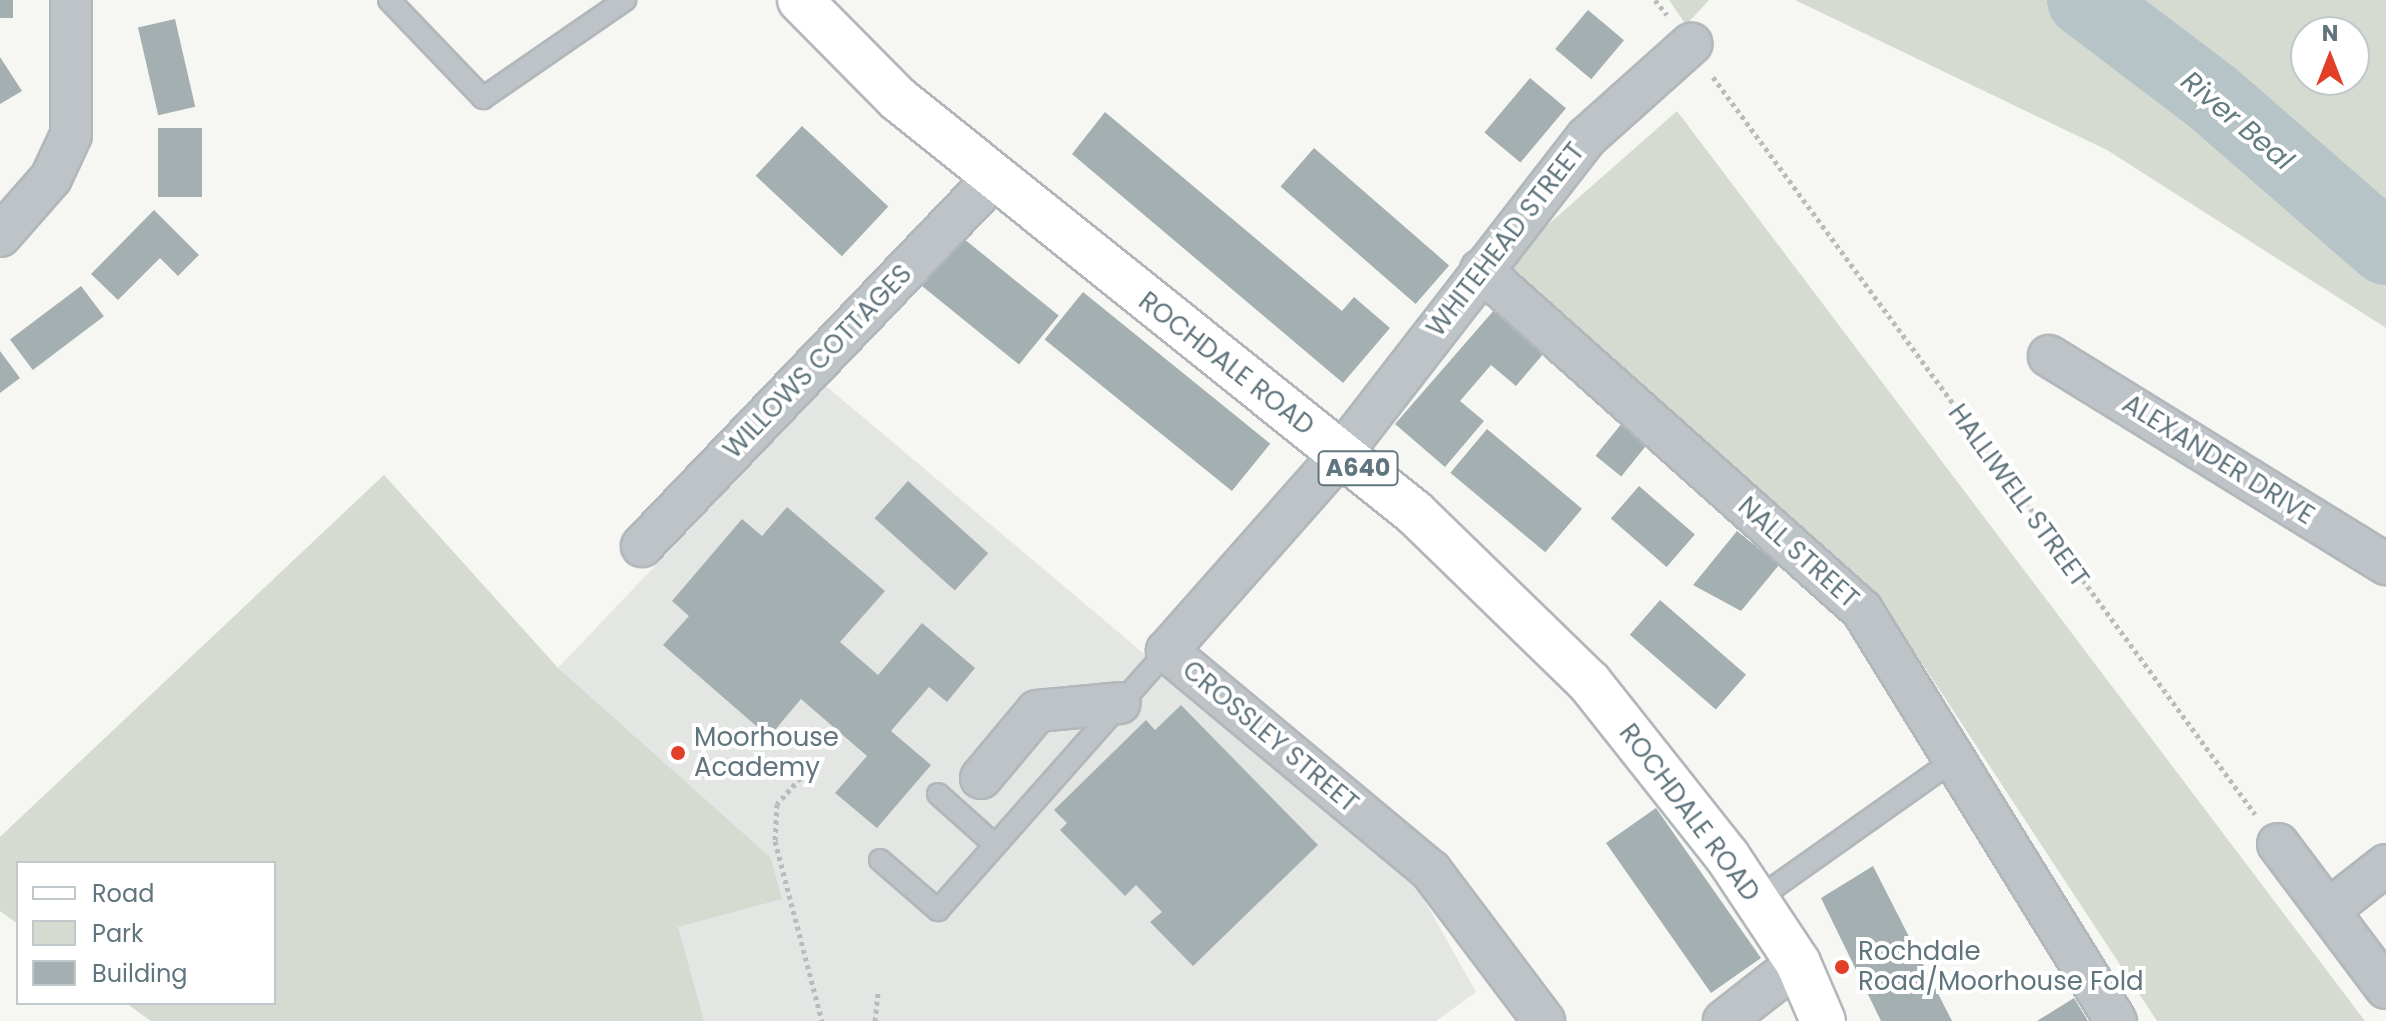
<!DOCTYPE html>
<html>
<head>
<meta charset="utf-8">
<style>
	body { margin:0 }
	#map { position:relative; width:2386px; height:1021px; overflow:hidden; background:#f6f6f3; font-family:Poppins,sans-serif }
	div>[style] { position:absolute }
	.built>* { inset:0; background:#e4e6e4 }
	.green>* { inset:0; background:#d6dbd2 }
	.river>* { height:74px; margin:-37px; padding:0 37px; transform-origin:37px; border-radius:37px; background:#b6c4c7 }
	.building>* { inset:0; background:#a4afb2; transform-origin:0 0 }
	.path>* { height:5px; margin-top:-2.5px; transform-origin:0; background:repeating-linear-gradient(90deg,#b7bcbe 0 4px,transparent 0 8px) }
	.roads { filter:drop-shadow(2px 0 #b1b7ba) drop-shadow(-2px 0 #b1b7ba) drop-shadow(0 2px #b1b7ba) drop-shadow(0 -2px #b1b7ba) }
	.lane>* { height:20px; margin:-10px; padding:0 10px; transform-origin:10px; border-radius:10px; background:#bdc3c6 }
	.street>* { height:40px; margin:-20px; padding:0 20px; transform-origin:20px; border-radius:20px; background:#bdc3c6 }
	.primary>* { height:44px; margin:-22px; padding:0 22px; transform-origin:22px; border-radius:22px; background:#fff }
	.dots>* { width:22px; height:22px; translate:-50% -50%; box-sizing:border-box; border:4px solid #fff; border-radius:50% }
	span { translate:-50% -50%; white-space:nowrap; text-align:center; line-height:1.15; -webkit-text-stroke:8px #fff; paint-order:stroke }
	.shield-label span { padding:2px 6px; background:#fff; border:2px solid; border-radius:6px; -webkit-text-stroke-width:0 }
	.shield-label { font-size:24px; color:#61757e; font-weight:700 }
	.street-label { font-size:26px; color:#61757e }
	.poi-label { font-size:26px; color:#61757e }
	.left { translate:0 -50%; text-align:left }
	.water-label { font-size:28px; color:#617b80; font-style:italic }
	.legend { position:absolute; left:16px; top:861px; width:260px; height:144px; box-sizing:border-box; background:#fff; border:2px solid #c0c8cb; margin:0; padding:10px 14px; list-style:none; font-size:24px; color:#61757e }
	.legend li { display:flex; align-items:center; gap:16px; height:40px }
	.legend b { width:40px; border:2px solid #c0c8cb }
	.north { position:absolute; left:2290px; top:16px; width:80px; height:80px; box-sizing:border-box; background:#fff; border:2px solid #c0c8cb; border-radius:50%; rotate:0deg; font-size:22px; font-weight:700; line-height:32px; text-align:center; color:#61757e }
	.north::after { content:''; display:block; margin:auto; width:28px; height:36px; background:#e23f28; clip-path:polygon(50% 0,100% 100%,50% 72%,0 100%) }
</style>
</head>
<body>
<div id="map">
	<div class="built">
		<div style="clip-path:polygon(826px 386px,1413px 880px,1476px 992px,1436px 1021px,151px 1021px,126px 1003px,274px 1003px,274px 863px,18px 863px,18px 924px,0 911px,0 837px,384px 475px,558px 668px)"></div>
	</div>
	<div class="green">
		<div style="clip-path:polygon(1669px 0,1709px 0,1686px 25px)"></div>
		<div style="clip-path:polygon(1795px 0,2046px 0,2205px 117px,2386px 272px,2386px 328px,2107px 150px)"></div>
		<div style="clip-path:polygon(evenodd,2132px 0,2386px 0,2386px 217px,2303px 148px,2132px 0,2354px 32px,2354px 80px,2306px 80px,2306px 32px,2354px 32px)"></div>
		<div style="clip-path:polygon(1677px 111px,2365px 1021px,2157px 1021px,1895px 622px,1500px 267px)"></div>
		<div style="clip-path:polygon(384px 475px,558px 668px,771px 858px,782px 899px,678px 927px,704px 1021px,151px 1021px,126px 1003px,274px 1003px,274px 863px,18px 863px,18px 924px,0 911px,0 837px)"></div>
	</div>
	<div class="river">
		<div style="left:2084px;top:0;width:161px;rotate:37.2deg"></div>
		<div style="left:2212px;top:97px;width:230px;rotate:41deg"></div>
	</div>
	<div class="building">
		<div style="left:0;top:0;width:13px;height:18px"></div>
		<div style="left:1588px;top:10px;width:47px;height:51px;rotate:40deg"></div>
		<div style="left:175px;top:19px;width:90px;height:38px;rotate:77deg"></div>
		<div style="clip-path:polygon(0 57px,22px 91px,0 104px)"></div>
		<div style="left:1530px;top:78px;width:47px;height:71px;rotate:40deg"></div>
		<div style="clip-path:polygon(1105px 112px,1342px 311px,1354px 297px,1390px 328px,1343px 383px,1072px 154px)"></div>
		<div style="left:802px;top:126px;width:118px;height:68px;rotate:43deg"></div>
		<div style="left:158px;top:128px;width:44px;height:69px"></div>
		<div style="left:1314px;top:148px;width:179px;height:51px;rotate:41deg"></div>
		<div style="clip-path:polygon(154px 210px,199px 255px,178px 276px,160px 258px,118px 300px,91px 274px)"></div>
		<div style="left:953px;top:230px;width:136px;height:63px;rotate:39deg"></div>
		<div style="left:81px;top:286px;width:38px;height:89px;rotate:53deg"></div>
		<div style="left:1083px;top:292px;width:241px;height:61px;rotate:39deg"></div>
		<div style="clip-path:polygon(1495px 309px,1545px 352px,1516px 386px,1491px 365px,1460px 401px,1484px 421px,1445px 467px,1395px 424px)"></div>
		<div style="clip-path:polygon(0 351px,20px 378px,0 393px)"></div>
		<div style="left:1622px;top:423px;width:33px;height:42px;rotate:39deg"></div>
		<div style="left:1487px;top:429px;width:124px;height:57px;rotate:40deg"></div>
		<div style="left:908px;top:481px;width:108px;height:50px;rotate:42deg"></div>
		<div style="left:1639px;top:486px;width:74px;height:43px;rotate:41deg"></div>
		<div style="clip-path:polygon(787px 507px,885px 591px,840px 642px,878px 675px,922px 623px,975px 668px,947px 702px,929px 687px,891px 731px,931px 765px,877px 828px,835px 793px,867px 756px,801px 699px,769px 737px,663px 645px,689px 616px,672px 601px,742px 519px,762px 536px)"></div>
		<div style="clip-path:polygon(1737px 531px,1779px 565px,1741px 611px,1693px 585px)"></div>
		<div style="left:1660px;top:600px;width:114px;height:46px;rotate:41deg"></div>
		<div style="clip-path:polygon(1181px 705px,1318px 845px,1193px 966px,1150px 922px,1162px 912px,1136px 885px,1125px 896px,1060px 830px,1067px 823px,1054px 810px,1146px 720px,1155px 730px)"></div>
		<div style="left:1656px;top:808px;width:183px;height:61px;rotate:55deg"></div>
		<div style="clip-path:polygon(1873px 866px,1952px 1021px,1881px 1021px,1821px 898px)"></div>
		<div style="clip-path:polygon(2074px 998px,2088px 1021px,2037px 1021px)"></div>
	</div>
	<div class="path">
		<div style="left:1655px;top:0;width:19px;rotate:51deg"></div>
		<div style="left:1713px;top:77px;width:915px;rotate:53.67deg"></div>
		<div style="left:811px;top:766px;width:51px;rotate:131.8deg"></div>
		<div style="left:777px;top:804px;width:37px;rotate:93deg"></div>
		<div style="left:775px;top:841px;width:186px;rotate:75.4deg"></div>
		<div style="left:875px;top:1021px;width:28px;rotate:-84deg"></div>
	</div>
	<div class="roads">
		<div class="lane">
			<div style="left:389px;top:0;width:136px;rotate:46.2deg"></div>
			<div style="left:483px;top:98px;width:173px;rotate:-34.6deg"></div>
			<div style="left:938px;top:794px;width:76px;rotate:41.8deg"></div>
			<div style="left:880px;top:860px;width:77px;rotate:40.8deg"></div>
			<div style="left:938px;top:910px;width:346px;rotate:-48.5deg"></div>
			<div style="left:1756px;top:900px;width:242px;rotate:-35.3deg"></div>
		</div>
		<div class="street">
			<div style="left:0;top:236px;width:77px;rotate:-48.7deg"></div>
			<div style="left:51px;top:178px;width:47px;rotate:-65.1deg"></div>
			<div style="left:71px;top:135px;width:135px;rotate:-90deg"></div>
			<div style="left:1481px;top:270px;width:511px;rotate:41.75deg"></div>
			<div style="left:1862px;top:610px;width:483px;rotate:58.3deg"></div>
			<div style="left:2049px;top:356px;width:396px;rotate:31.7deg"></div>
			<div style="left:642px;top:546px;width:509px;rotate:-46.27deg"></div>
			<div style="left:981px;top:778px;width:87px;rotate:-50.1deg"></div>
			<div style="left:1037px;top:711px;width:83px;rotate:-5.5deg"></div>
			<div style="left:2278px;top:844px;width:180px;rotate:53.1deg"></div>
			<div style="left:2330px;top:909px;width:71px;rotate:-38.2deg"></div>
			<div style="left:1544px;top:1021px;width:188px;rotate:-127deg"></div>
			<div style="left:1431px;top:871px;width:344px;rotate:-140.2deg"></div>
			<div style="left:1167px;top:651px;width:263px;rotate:-48.5deg"></div>
			<div style="left:1341px;top:454px;width:401px;rotate:-52.2deg"></div>
			<div style="left:1587px;top:137px;width:140px;rotate:-41.8deg"></div>
			<div style="left:1724px;top:1021px;width:94px;rotate:-38.1deg"></div>
		</div>
		<div class="primary">
			<div style="left:800px;top:0;width:139px;rotate:45.3deg"></div>
			<div style="left:898px;top:99px;width:662px;rotate:38.69deg"></div>
			<div style="left:1415px;top:513px;width:243px;rotate:44.2deg"></div>
			<div style="left:1589px;top:682px;width:222px;rotate:51.6deg"></div>
			<div style="left:1727px;top:856px;width:128px;rotate:56.4deg"></div>
			<div style="left:1798px;top:963px;width:63px;rotate:66.7deg"></div>
		</div>
	</div>
	<div class="dots">
		<div style="left:678px;top:753px;background:#e23f28"></div>
		<div style="left:1842px;top:967px;background:#e23f28"></div>
	</div>
	<div class="shield-label">
		<span style="left:1358px;top:468px">A640</span>
	</div>
	<div class="street-label">
		<span style="left:1506px;top:240px;rotate:-52deg">WHITEHEAD STREET</span>
		<span style="left:818px;top:362px;rotate:-46deg">WILLOWS COTTAGES</span>
		<span style="left:1226px;top:364px;rotate:38deg">ROCHDALE ROAD</span>
		<span style="left:2218px;top:460px;rotate:32deg">ALEXANDER DRIVE</span>
		<span style="left:2018px;top:496px;rotate:54deg">HALLIWELL STREET</span>
		<span style="left:1798px;top:553px;rotate:42deg">NALL STREET</span>
		<span style="left:1270px;top:737px;rotate:40deg">CROSSLEY STREET</span>
		<span style="left:1689px;top:813px;rotate:53deg">ROCHDALE ROAD</span>
	</div>
	<div class="poi-label">
		<span class="left" style="left:694px;top:753px">Moorhouse<br>Academy</span>
		<span class="left" style="left:1858px;top:967px">Rochdale<br>Road/Moorhouse Fold</span>
	</div>
	<div class="water-label">
		<span style="left:2237px;top:121px;rotate:40deg">River Beal</span>
	</div>
	<ul class="legend">
	<li><b style="height:10px;background:#fff"></b>Road</li>
	<li><b style="height:22px;background:#d6dbd2"></b>Park</li>
	<li><b style="height:22px;background:#a4afb2"></b>Building</li>
	</ul>
	<div class="north">N</div>
</div>
</body>
</html>
